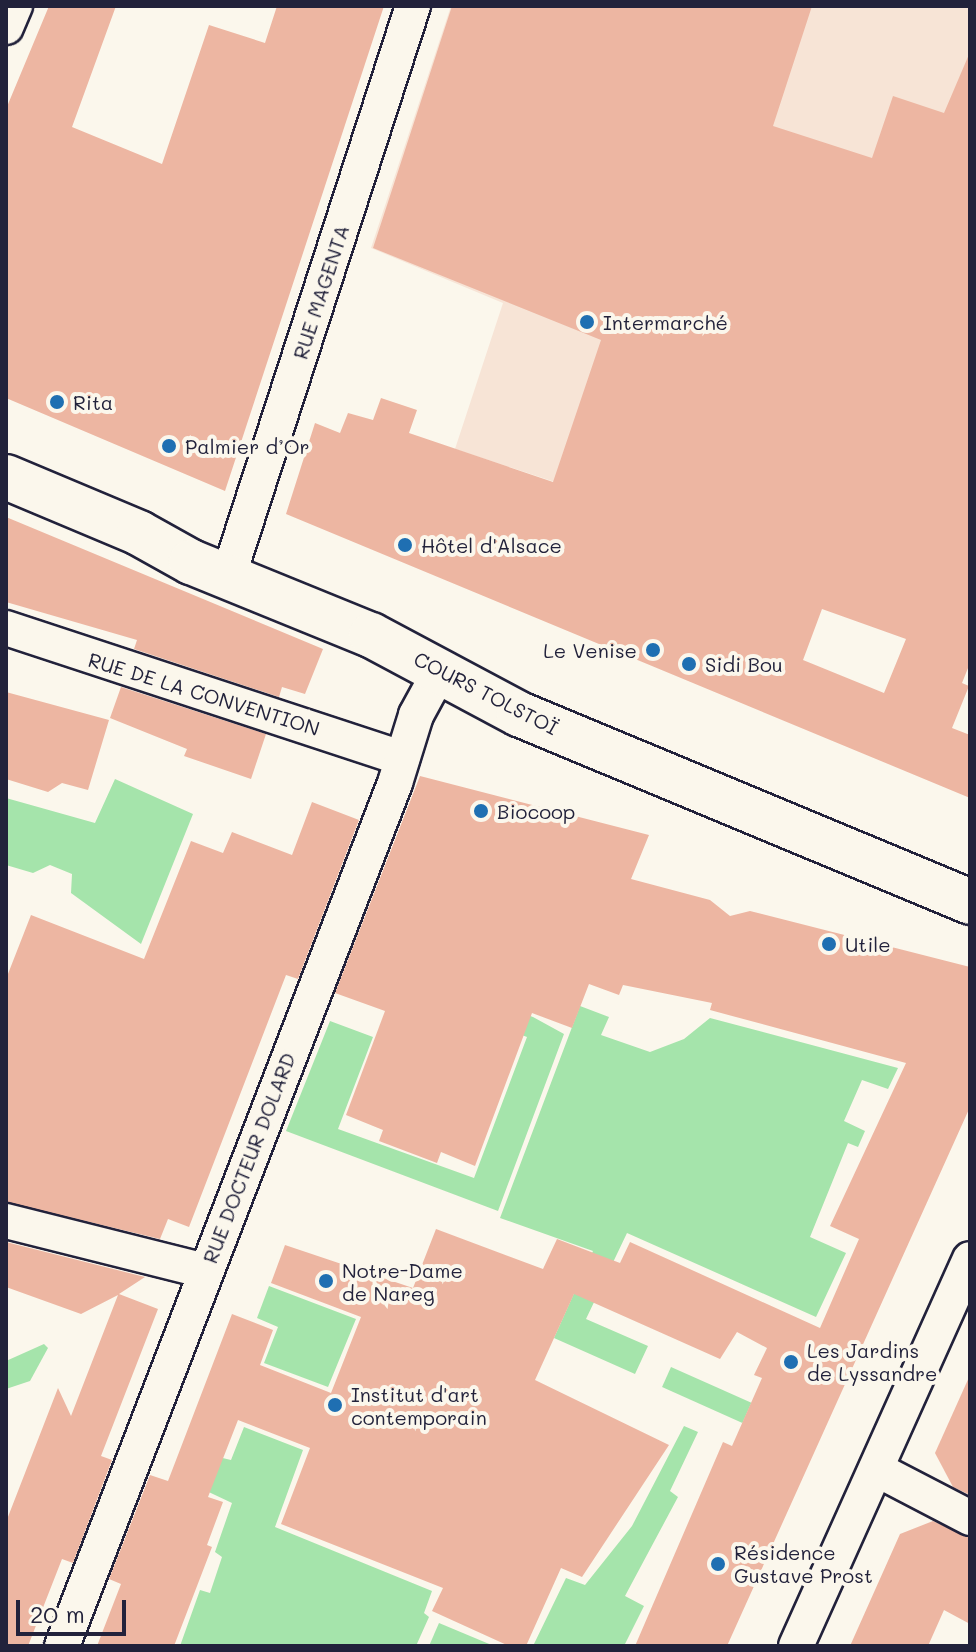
<!DOCTYPE html>
<html>
<head>
<meta charset="utf-8">
<style>
	body { margin:0 }
	#map { position:relative; width:976px; height:1652px; overflow:hidden; background:#fbf7ec; font-family:Mali,sans-serif }
	div>[style] { position:absolute }
	.built>* { inset:0; background:#f7e4d6 }
	.green>* { inset:0; background:#a5e4ab; transform-origin:0 0 }
	.building>* { inset:0; background:#edb6a2 }
	.roads { filter:drop-shadow(2px 0 #22223b) drop-shadow(-2px 0 #22223b) drop-shadow(0 2px #22223b) drop-shadow(0 -2px #22223b) }
	.minor>* { height:34px; margin:-17px; padding:0 17px; transform-origin:17px; border-radius:17px; background:#fbf7ec }
	.secondary>* { height:44px; margin:-22px; padding:0 22px; transform-origin:22px; border-radius:22px; background:#fbf7ec }
	.dots>* { width:22px; height:22px; translate:-50% -50%; box-sizing:border-box; border:4px solid #fbf7ec; border-radius:50% }
	span { translate:-50% -50%; white-space:nowrap; text-align:center; line-height:1.15; -webkit-text-stroke:8px #fbf7ec; paint-order:stroke }
	.street-label { font-size:20px; color:#22223b }
	.poi-label { font-size:20px; color:#22223b }
	.left { translate:0 -50%; text-align:left }
	.right { translate:-100% -50%; text-align:right }
	.frame { position:absolute; inset:0; border:8px solid #22223b; pointer-events:none }
	.scale { position:absolute; left:16px; top:1600px; width:110px; height:36px; box-sizing:border-box; border:4px solid #22223b; border-top:0; padding-left:10px; font-size:24px; line-height:28px; white-space:nowrap; color:#22223b; -webkit-text-stroke:6px #fbf7ec; paint-order:stroke }
</style>
</head>
<body>
<div id="map">
	<div class="built">
		<div style="clip-path:polygon(451px 6px,970px 6px,970px 364px,615px 502px,455px 449px,503px 303px,371px 248px)"></div>
	</div>
	<div class="green">
		<div style="clip-path:polygon(115px 779px,193px 814px,141px 944px,71px 893px,72px 874px,50px 865px,33px 873px,6px 865px,6px 798px,95px 823px)"></div>
		<div style="clip-path:polygon(432px 980px,533px 1017px,564px 1034px,498px 1211px,286px 1131px,330px 1021px,373px 1037px,338px 1129px,474px 1178px,527px 1037px,465px 1013px)"></div>
		<div style="clip-path:polygon(580px 1006px,609px 1017px,601px 1035px,650px 1052px,684px 1039px,710px 1018px,898px 1068px,888px 1089px,862px 1080px,844px 1121px,865px 1131px,858px 1147px,848px 1143px,810px 1237px,846px 1253px,816px 1317px,627px 1233px,586px 1319px,648px 1346px,635px 1374px,554px 1338px,593px 1251px,500px 1218px)"></div>
		<div style="clip-path:polygon(269px 1286px,356px 1319px,328px 1387px,264px 1363px,278px 1327px,257px 1318px)"></div>
		<div style="clip-path:polygon(44px 1344px,48px 1348px,30px 1381px,6px 1389px,6px 1361px)"></div>
		<div style="left:671px;top:1367px;width:88px;height:22px;rotate:24deg"></div>
		<div style="clip-path:polygon(684px 1426px,698px 1432px,670px 1491px,678px 1497px,625px 1596px,644px 1606px,624px 1646px,533px 1646px,566px 1578px,585px 1585px,632px 1526px)"></div>
		<div style="clip-path:polygon(244px 1427px,303px 1450px,275px 1527px,432px 1591px,424px 1613px,429px 1617px,416px 1646px,180px 1646px,200px 1590px,210px 1593px,222px 1557px,215px 1552px,232px 1503px,196px 1486px,210px 1455px,231px 1460px)"></div>
		<div style="clip-path:polygon(439px 1623px,494px 1646px,429px 1646px)"></div>
	</div>
	<div class="building">
		<div style="clip-path:polygon(49px 6px,116px 6px,72px 127px,162px 164px,209px 25px,265px 43px,277px 6px,384px 6px,225px 491px,6px 398px,6px 109px)"></div>
		<div style="clip-path:polygon(evenodd,452px 6px,812px 6px,773px 126px,872px 158px,893px 96px,944px 113px,970px 52px,970px 663px,962px 683px,969px 686px,952px 728px,970px 735px,970px 798px,286px 514px,315px 423px,340px 433px,348px 413px,373px 420px,381px 398px,417px 410px,409px 433px,553px 482px,601px 340px,373px 248px,452px 6px,822px 609px,906px 639px,884px 693px,803px 660px,822px 609px)"></div>
		<div style="clip-path:polygon(6px 517px,323px 649px,305px 694px,282px 687px,279px 697px,134px 649px,137px 640px,6px 602px)"></div>
		<div style="clip-path:polygon(121px 687px,266px 734px,251px 779px,184px 756px,187px 749px,110px 718px)"></div>
		<div style="clip-path:polygon(6px 692px,109px 720px,88px 790px,62px 783px,48px 792px,6px 779px)"></div>
		<div style="clip-path:polygon(420px 776px,649px 835px,631px 879px,710px 900px,730px 916px,750px 911px,970px 967px,970px 1107px,727px 1646px,635px 1646px,723px 1442px,732px 1446px,762px 1378px,754px 1375px,767px 1348px,737px 1332px,720px 1359px,574px 1294px,535px 1380px,669px 1445px,582px 1577px,561px 1568px,526px 1646px,509px 1646px,432px 1611px,443px 1588px,281px 1524px,310px 1448px,238px 1420px,208px 1497px,223px 1502px,207px 1545px,212px 1547px,174px 1646px,97px 1646px,121px 1584px,109px 1579px,150px 1475px,168px 1481px,232px 1314px,273px 1330px,260px 1365px,331px 1393px,361px 1317px,271px 1283px,285px 1245px,413px 1288px,436px 1229px,543px 1269px,557px 1239px,620px 1263px,630px 1242px,820px 1328px,859px 1239px,830px 1226px,906px 1063px,710px 1010px,712px 1003px,623px 985px,619px 995px,589px 984px,572px 1028px,532px 1013px,475px 1166px,441px 1152px,437px 1163px,379px 1141px,383px 1130px,346px 1115px,385px 1011px,335px 993px)"></div>
		<div style="clip-path:polygon(312px 802px,359px 820px,298px 979px,286px 975px,189px 1227px,168px 1219px,160px 1239px,6px 1202px,6px 979px,31px 915px,144px 959px,191px 841px,223px 853px,232px 832px,292px 855px)"></div>
		<div style="clip-path:polygon(6px 1242px,145px 1277px,119px 1294px,158px 1309px,101px 1456px,112px 1460px,73px 1563px,62px 1559px,28px 1646px,6px 1646px,6px 1522px,58px 1388px,71px 1416px,118px 1295px,81px 1314px,6px 1287px)"></div>
		<div style="clip-path:polygon(970px 1375px,970px 1495px,953px 1487px,935px 1453px)"></div>
		<div style="clip-path:polygon(933px 1521px,970px 1538px,970px 1624px,944px 1610px,928px 1646px,850px 1646px,900px 1534px)"></div>
	</div>
	<div class="roads">
		<div class="minor">
			<div style="left:6px;top:27px;width:23px;rotate:-67deg"></div>
			<div style="left:228px;top:577px;width:600px;rotate:-72.05deg"></div>
			<div style="left:6px;top:628px;width:417px;rotate:18.2deg"></div>
			<div style="left:6px;top:1221px;width:205px;rotate:14.1deg"></div>
			<div style="left:876px;top:1469px;width:106px;rotate:27.5deg"></div>
			<div style="left:62px;top:1646px;width:925px;rotate:-68.9deg"></div>
			<div style="left:395px;top:783px;width:71px;rotate:-72.8deg"></div>
			<div style="left:416px;top:715px;width:50px;rotate:-61.4deg"></div>
			<div style="left:796px;top:1646px;width:424px;rotate:-65.8deg"></div>
		</div>
		<div class="secondary">
			<div style="left:6px;top:477px;width:144px;rotate:22.8deg"></div>
			<div style="left:139px;top:533px;width:60px;rotate:29.1deg"></div>
			<div style="left:191px;top:562px;width:194px;rotate:22.1deg"></div>
			<div style="left:371px;top:635px;width:168px;rotate:28.1deg"></div>
			<div style="left:519px;top:714px;width:489px;rotate:22.6deg"></div>
		</div>
	</div>
	<div class="dots">
		<div style="left:587px;top:322px;background:#1f6fb2"></div>
		<div style="left:57px;top:402px;background:#1f6fb2"></div>
		<div style="left:169px;top:446px;background:#1f6fb2"></div>
		<div style="left:405px;top:545px;background:#1f6fb2"></div>
		<div style="left:653px;top:650px;background:#1f6fb2"></div>
		<div style="left:689px;top:664px;background:#1f6fb2"></div>
		<div style="left:481px;top:811px;background:#1f6fb2"></div>
		<div style="left:829px;top:944px;background:#1f6fb2"></div>
		<div style="left:326px;top:1281px;background:#1f6fb2"></div>
		<div style="left:791px;top:1362px;background:#1f6fb2"></div>
		<div style="left:335px;top:1405px;background:#1f6fb2"></div>
		<div style="left:718px;top:1564px;background:#1f6fb2"></div>
	</div>
	<div class="street-label">
		<span style="left:321px;top:292px;rotate:-72deg">RUE MAGENTA</span>
		<span style="left:486px;top:693px;rotate:27deg">COURS TOLSTOÏ</span>
		<span style="left:204px;top:694px;rotate:17deg">RUE DE LA CONVENTION</span>
		<span style="left:249px;top:1158px;rotate:-69deg">RUE DOCTEUR DOLARD</span>
	</div>
	<div class="poi-label">
		<span class="left" style="left:603px;top:322px">Intermarché</span>
		<span class="left" style="left:73px;top:402px">Rita</span>
		<span class="left" style="left:185px;top:446px">Palmier d’Or</span>
		<span class="left" style="left:421px;top:545px">Hôtel d'Alsace</span>
		<span class="right" style="left:637px;top:650px">Le Venise</span>
		<span class="left" style="left:705px;top:664px">Sidi Bou</span>
		<span class="left" style="left:497px;top:811px">Biocoop</span>
		<span class="left" style="left:845px;top:944px">Utile</span>
		<span class="left" style="left:342px;top:1282px">Notre-Dame<br>de Nareg</span>
		<span class="left" style="left:807px;top:1362px">Les Jardins<br>de Lyssandre</span>
		<span class="left" style="left:351px;top:1406px">Institut d'art<br>contemporain</span>
		<span class="left" style="left:734px;top:1564px">Résidence<br>Gustave Prost</span>
	</div>
	<div class="frame"></div>
	<div class="scale">20 m</div>
</div>
</body>
</html>
